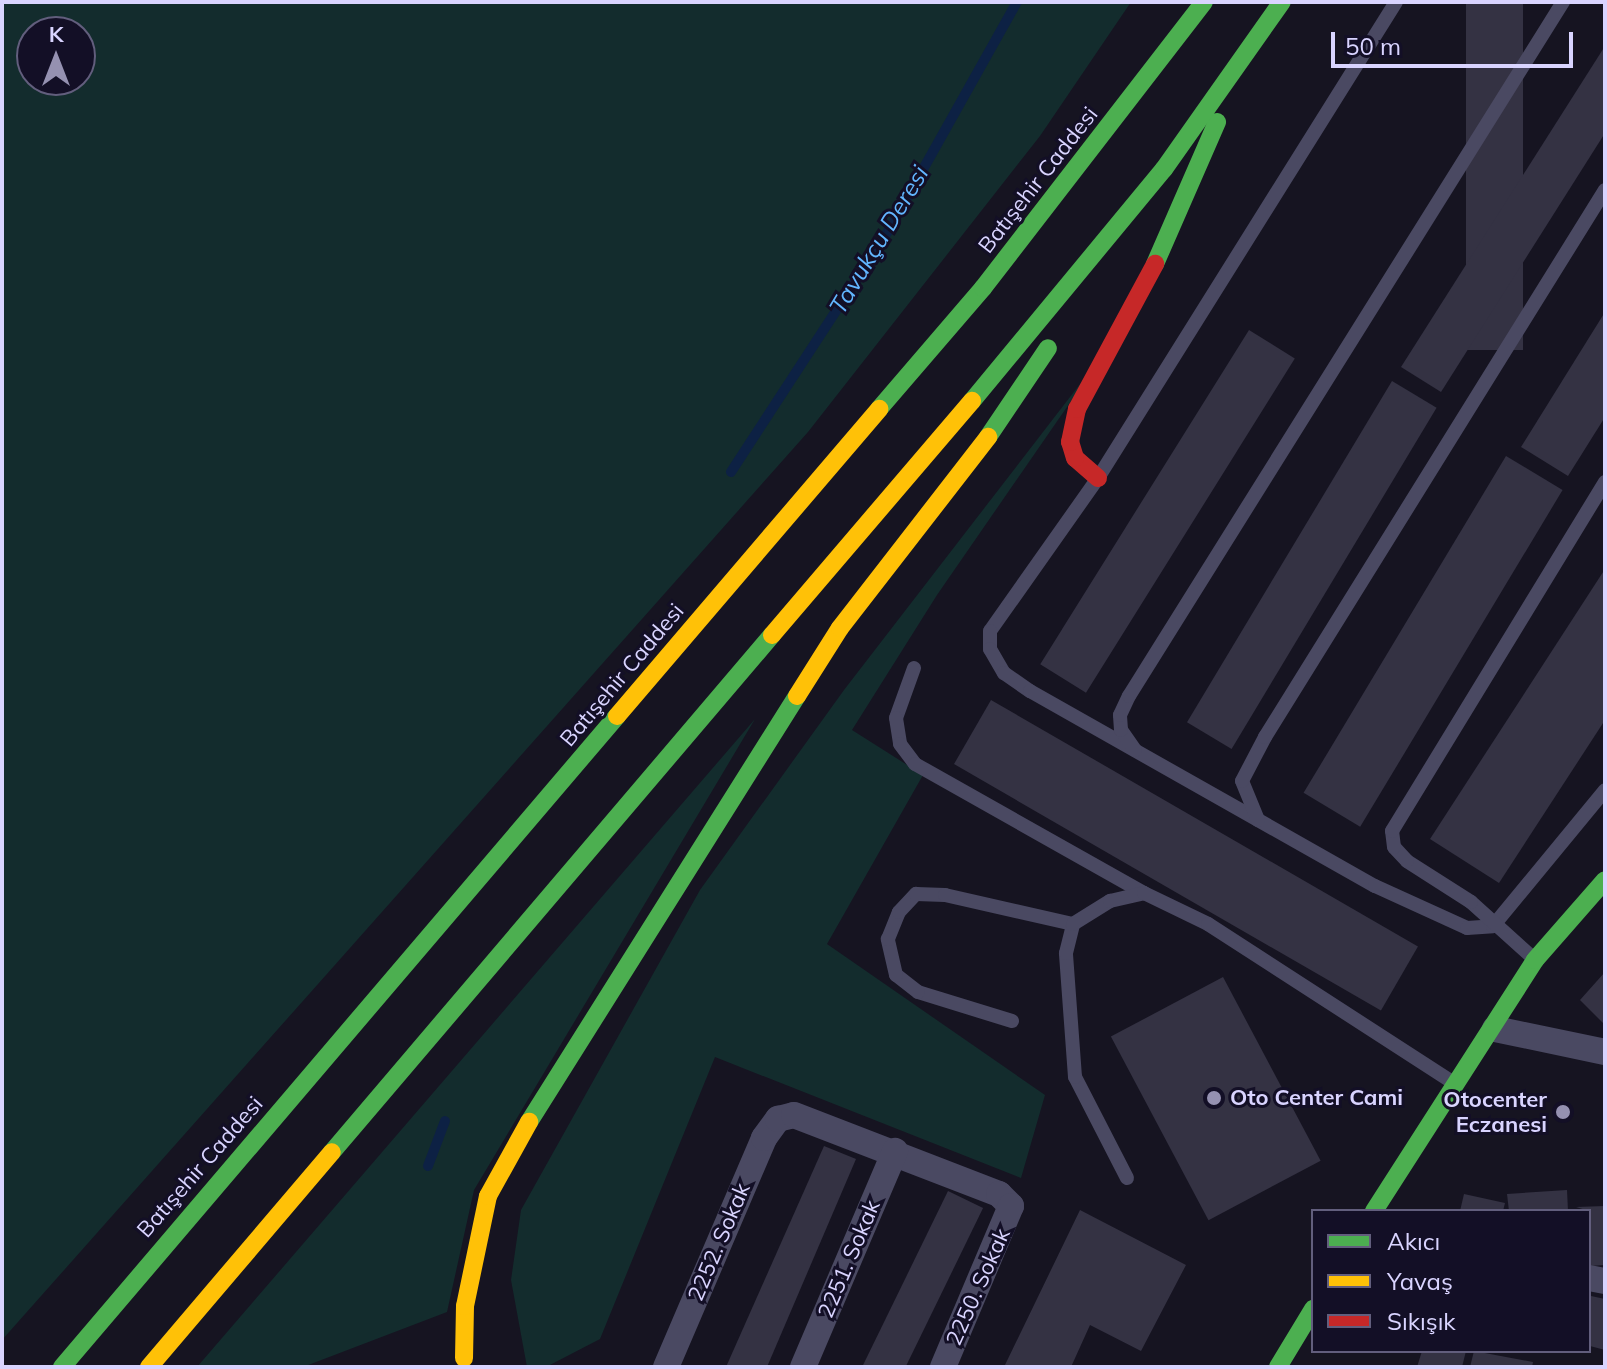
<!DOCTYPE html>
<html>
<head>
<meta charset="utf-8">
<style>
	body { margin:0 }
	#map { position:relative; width:1607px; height:1369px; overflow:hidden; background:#161421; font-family:Mulish,sans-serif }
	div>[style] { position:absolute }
	.green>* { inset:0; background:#132c2d }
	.stream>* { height:10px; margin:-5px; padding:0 5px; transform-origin:5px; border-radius:5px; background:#0d2144 }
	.building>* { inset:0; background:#343243; transform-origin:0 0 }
	.lane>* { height:14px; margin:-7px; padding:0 7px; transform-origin:7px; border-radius:7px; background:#4a4962 }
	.street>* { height:26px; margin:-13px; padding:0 13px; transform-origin:13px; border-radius:13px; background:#4a4962 }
	.fast>* { height:18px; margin:-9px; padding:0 9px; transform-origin:9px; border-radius:9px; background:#4caf50 }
	.slow>* { height:18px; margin:-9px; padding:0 9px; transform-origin:9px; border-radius:9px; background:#ffc107 }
	.jam>* { height:18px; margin:-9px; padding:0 9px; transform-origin:9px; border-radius:9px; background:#c62828 }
	.dots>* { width:22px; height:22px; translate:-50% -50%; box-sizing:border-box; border:4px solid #130f26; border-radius:50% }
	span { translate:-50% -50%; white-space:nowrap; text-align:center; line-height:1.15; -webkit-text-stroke:6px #130f26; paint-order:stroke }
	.street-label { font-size:22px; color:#d9d4ff }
	.poi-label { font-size:22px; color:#d9d4ff; font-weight:700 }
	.left { translate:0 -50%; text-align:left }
	.right { translate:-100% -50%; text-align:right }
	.water-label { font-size:24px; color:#62b6ff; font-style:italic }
	.frame { position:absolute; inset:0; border:4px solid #d9d4ff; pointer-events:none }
	.legend { position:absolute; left:1311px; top:1209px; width:280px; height:144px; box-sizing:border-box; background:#130f26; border:2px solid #625e7d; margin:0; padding:10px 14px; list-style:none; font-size:24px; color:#d9d4ff }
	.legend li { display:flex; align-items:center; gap:16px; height:40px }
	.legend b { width:40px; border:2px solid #625e7d }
	.north { position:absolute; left:16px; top:16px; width:80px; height:80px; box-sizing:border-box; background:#130f26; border:2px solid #625e7d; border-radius:50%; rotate:0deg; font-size:22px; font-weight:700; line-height:32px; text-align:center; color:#d9d4ff }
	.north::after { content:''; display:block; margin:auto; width:28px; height:36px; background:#9591b1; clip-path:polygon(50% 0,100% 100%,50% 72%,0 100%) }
	.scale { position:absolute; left:1331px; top:32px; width:242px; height:36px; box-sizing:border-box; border:4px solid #d9d4ff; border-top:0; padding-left:10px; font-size:24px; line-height:28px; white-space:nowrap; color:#d9d4ff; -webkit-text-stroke:6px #130f26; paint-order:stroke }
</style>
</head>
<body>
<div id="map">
	<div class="green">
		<div style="clip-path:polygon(evenodd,2px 2px,1131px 2px,1040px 136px,808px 432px,2px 1340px,2px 2px,32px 32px,80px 32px,80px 80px,32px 80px,32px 32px)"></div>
		<div style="clip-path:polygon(1107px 349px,937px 595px,852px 730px,923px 775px,827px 944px,1045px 1095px,1021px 1178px,715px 1057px,600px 1339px,546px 1367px,527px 1367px,511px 1280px,521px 1210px,700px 890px,844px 690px)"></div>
		<div style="clip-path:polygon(755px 719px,474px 1190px,447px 1312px,303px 1367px,197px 1367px)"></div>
	</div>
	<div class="stream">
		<div style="left:731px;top:472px;width:289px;rotate:-56.9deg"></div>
		<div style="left:889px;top:230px;width:261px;rotate:-60.7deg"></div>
		<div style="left:428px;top:1166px;width:48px;rotate:-69.3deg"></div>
	</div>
	<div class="building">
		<div style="left:1466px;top:2px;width:57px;height:348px"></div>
		<div style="clip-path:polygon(1605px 46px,1605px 133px,1441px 392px,1401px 367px)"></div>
		<div style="clip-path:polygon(1605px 312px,1605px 417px,1568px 476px,1521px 447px)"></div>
		<div style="left:1249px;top:330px;width:54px;height:394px;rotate:32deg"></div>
		<div style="left:1392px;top:381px;width:52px;height:398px;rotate:31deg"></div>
		<div style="left:1506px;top:456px;width:66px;height:393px;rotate:31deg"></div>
		<div style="clip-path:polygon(1605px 569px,1605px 720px,1499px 883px,1430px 839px)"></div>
		<div style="left:991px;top:700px;width:493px;height:74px;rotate:30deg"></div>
		<div style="clip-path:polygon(1605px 972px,1605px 1025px,1580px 1000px)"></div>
		<div style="left:1223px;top:977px;width:208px;height:127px;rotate:62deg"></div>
		<div style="clip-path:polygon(824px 1146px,856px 1159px,767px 1367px,726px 1367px)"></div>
		<div style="clip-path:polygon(1567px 1190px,1568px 1211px,1509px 1211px,1507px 1194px)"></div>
		<div style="left:948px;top:1191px;width:39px;height:194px;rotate:26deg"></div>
		<div style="clip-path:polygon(1464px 1194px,1505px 1203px,1503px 1211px,1460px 1211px)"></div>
		<div style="clip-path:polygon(1605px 1206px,1605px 1265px,1589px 1266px,1589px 1211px,1576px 1207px)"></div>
		<div style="clip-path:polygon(1080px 1210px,1186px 1265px,1141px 1351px,1090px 1325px,1071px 1367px,1004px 1367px)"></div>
		<div style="clip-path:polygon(1591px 1296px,1605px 1299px,1605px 1350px,1590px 1346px)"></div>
		<div style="clip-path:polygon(1422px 1351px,1466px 1351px,1462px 1367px,1417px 1367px)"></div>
		<div style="clip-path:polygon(1474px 1351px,1533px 1362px,1532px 1367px,1470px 1367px)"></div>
	</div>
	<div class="lane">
		<div style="left:1396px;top:2px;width:562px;rotate:122.05deg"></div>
		<div style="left:1098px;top:478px;width:187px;rotate:125.2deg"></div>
		<div style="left:990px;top:631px;width:18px;rotate:90deg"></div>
		<div style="left:990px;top:649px;width:28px;rotate:60deg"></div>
		<div style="left:1004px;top:673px;width:32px;rotate:35deg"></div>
		<div style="left:1030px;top:691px;width:396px;rotate:29.5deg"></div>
		<div style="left:1375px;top:886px;width:101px;rotate:24.5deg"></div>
		<div style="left:1467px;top:928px;width:26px;rotate:-4deg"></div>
		<div style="left:1493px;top:926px;width:176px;rotate:-50.5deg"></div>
		<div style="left:914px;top:668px;width:53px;rotate:109.8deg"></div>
		<div style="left:896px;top:718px;width:26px;rotate:81deg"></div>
		<div style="left:900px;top:744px;width:25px;rotate:53deg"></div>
		<div style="left:915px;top:764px;width:263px;rotate:29.4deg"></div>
		<div style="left:1135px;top:750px;width:24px;rotate:-125deg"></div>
		<div style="left:1121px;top:730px;width:15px;rotate:-94deg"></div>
		<div style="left:1120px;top:715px;width:21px;rotate:-65deg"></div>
		<div style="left:1129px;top:696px;width:819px;rotate:-57.98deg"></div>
		<div style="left:1258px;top:820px;width:42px;rotate:-112.3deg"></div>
		<div style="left:1242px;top:781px;width:50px;rotate:-62.4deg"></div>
		<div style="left:1265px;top:737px;width:644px;rotate:-58.14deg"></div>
		<div style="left:1533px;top:958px;width:84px;rotate:-137.9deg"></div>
		<div style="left:1471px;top:902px;width:76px;rotate:-147.4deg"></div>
		<div style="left:1407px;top:861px;width:19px;rotate:-133deg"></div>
		<div style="left:1394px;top:847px;width:16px;rotate:-97deg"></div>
		<div style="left:1392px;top:831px;width:409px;rotate:-58.6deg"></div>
		<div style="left:1012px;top:1021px;width:98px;rotate:-162.9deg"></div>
		<div style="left:918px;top:992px;width:28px;rotate:-142deg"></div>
		<div style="left:896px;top:975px;width:37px;rotate:-103deg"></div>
		<div style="left:888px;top:939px;width:29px;rotate:-68deg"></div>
		<div style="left:899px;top:912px;width:25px;rotate:-47deg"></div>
		<div style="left:916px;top:894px;width:29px;rotate:2deg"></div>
		<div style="left:945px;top:895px;width:131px;rotate:12.8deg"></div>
		<div style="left:1127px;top:1178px;width:114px;rotate:-117.2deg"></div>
		<div style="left:1075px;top:1077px;width:124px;rotate:-94.2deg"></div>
		<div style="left:1066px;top:953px;width:30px;rotate:-76deg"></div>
		<div style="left:1073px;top:924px;width:44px;rotate:-31.9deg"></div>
		<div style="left:1110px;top:901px;width:35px;rotate:-13deg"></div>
		<div style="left:1144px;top:893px;width:71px;rotate:25.8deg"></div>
		<div style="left:1208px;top:924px;width:293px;rotate:32.9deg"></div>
	</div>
	<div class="street">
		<div style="left:1495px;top:1029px;width:112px;rotate:11.8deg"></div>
		<div style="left:1589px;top:1278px;width:16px;rotate:11deg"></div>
		<div style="left:666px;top:1367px;width:249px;rotate:-66.8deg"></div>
		<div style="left:764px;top:1138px;width:24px;rotate:-54deg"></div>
		<div style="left:778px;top:1119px;width:16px;rotate:-14deg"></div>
		<div style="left:794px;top:1115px;width:220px;rotate:21.1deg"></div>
		<div style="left:999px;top:1194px;width:17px;rotate:45deg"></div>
		<div style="left:1011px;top:1206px;width:175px;rotate:112.9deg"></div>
		<div style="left:803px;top:1367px;width:235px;rotate:-66.9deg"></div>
	</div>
	<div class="fast">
		<div style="left:1155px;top:264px;width:155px;rotate:-66.4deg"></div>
		<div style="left:972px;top:401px;width:301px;rotate:-50.4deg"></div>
		<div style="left:1164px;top:169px;width:204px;rotate:-54.8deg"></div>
		<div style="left:879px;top:409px;width:160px;rotate:-49.3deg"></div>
		<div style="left:983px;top:288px;width:361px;rotate:-52.3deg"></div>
		<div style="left:988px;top:437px;width:107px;rotate:-56deg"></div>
		<div style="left:529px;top:1122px;width:503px;rotate:-57.83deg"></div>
		<div style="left:332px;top:1152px;width:679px;rotate:-49.6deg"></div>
		<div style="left:1374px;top:1211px;width:298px;rotate:-57.3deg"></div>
		<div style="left:1535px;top:960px;width:106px;rotate:-48.8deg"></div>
		<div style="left:62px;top:1367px;width:855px;rotate:-49.55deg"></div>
		<div style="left:1278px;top:1367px;width:68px;rotate:-58.9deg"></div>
	</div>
	<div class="slow">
		<div style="left:772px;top:635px;width:308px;rotate:-49.5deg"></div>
		<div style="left:797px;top:696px;width:80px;rotate:-57.7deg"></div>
		<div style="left:840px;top:628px;width:242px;rotate:-52.2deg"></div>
		<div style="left:617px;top:716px;width:404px;rotate:-49.5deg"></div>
		<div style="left:464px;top:1358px;width:52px;rotate:-88.9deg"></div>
		<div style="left:465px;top:1306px;width:112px;rotate:-78.2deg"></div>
		<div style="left:488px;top:1196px;width:85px;rotate:-61deg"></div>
		<div style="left:149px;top:1367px;width:282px;rotate:-49.6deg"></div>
	</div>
	<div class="jam">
		<div style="left:1098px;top:478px;width:30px;rotate:-139deg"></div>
		<div style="left:1075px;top:458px;width:17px;rotate:-107deg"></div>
		<div style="left:1070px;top:442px;width:34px;rotate:-78deg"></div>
		<div style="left:1077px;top:409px;width:165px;rotate:-61.7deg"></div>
	</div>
	<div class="dots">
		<div style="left:1214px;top:1098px;background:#9591b1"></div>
		<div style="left:1563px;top:1112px;background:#9591b1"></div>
	</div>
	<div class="street-label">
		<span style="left:1038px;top:180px;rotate:-52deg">Batışehir Caddesi</span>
		<span style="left:622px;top:675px;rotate:-50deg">Batışehir Caddesi</span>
		<span style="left:200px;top:1167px;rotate:-49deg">Batışehir Caddesi</span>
		<span style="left:719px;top:1242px;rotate:-67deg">2252. Sokak</span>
		<span style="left:849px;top:1259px;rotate:-67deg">2251. Sokak</span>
		<span style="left:978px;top:1287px;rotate:-66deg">2250. Sokak</span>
	</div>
	<div class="poi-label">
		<span class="left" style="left:1230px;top:1098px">Oto Center Cami</span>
		<span class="right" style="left:1547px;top:1112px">Otocenter<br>Eczanesi</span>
	</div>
	<div class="water-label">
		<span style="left:879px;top:240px;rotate:-59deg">Tavukçu Deresi</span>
	</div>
	<div class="frame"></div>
	<ul class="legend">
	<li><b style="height:10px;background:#4caf50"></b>Akıcı</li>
	<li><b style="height:10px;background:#ffc107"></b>Yavaş</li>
	<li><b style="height:10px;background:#c62828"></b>Sıkışık</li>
	</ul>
	<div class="north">K</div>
	<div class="scale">50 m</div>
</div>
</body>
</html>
